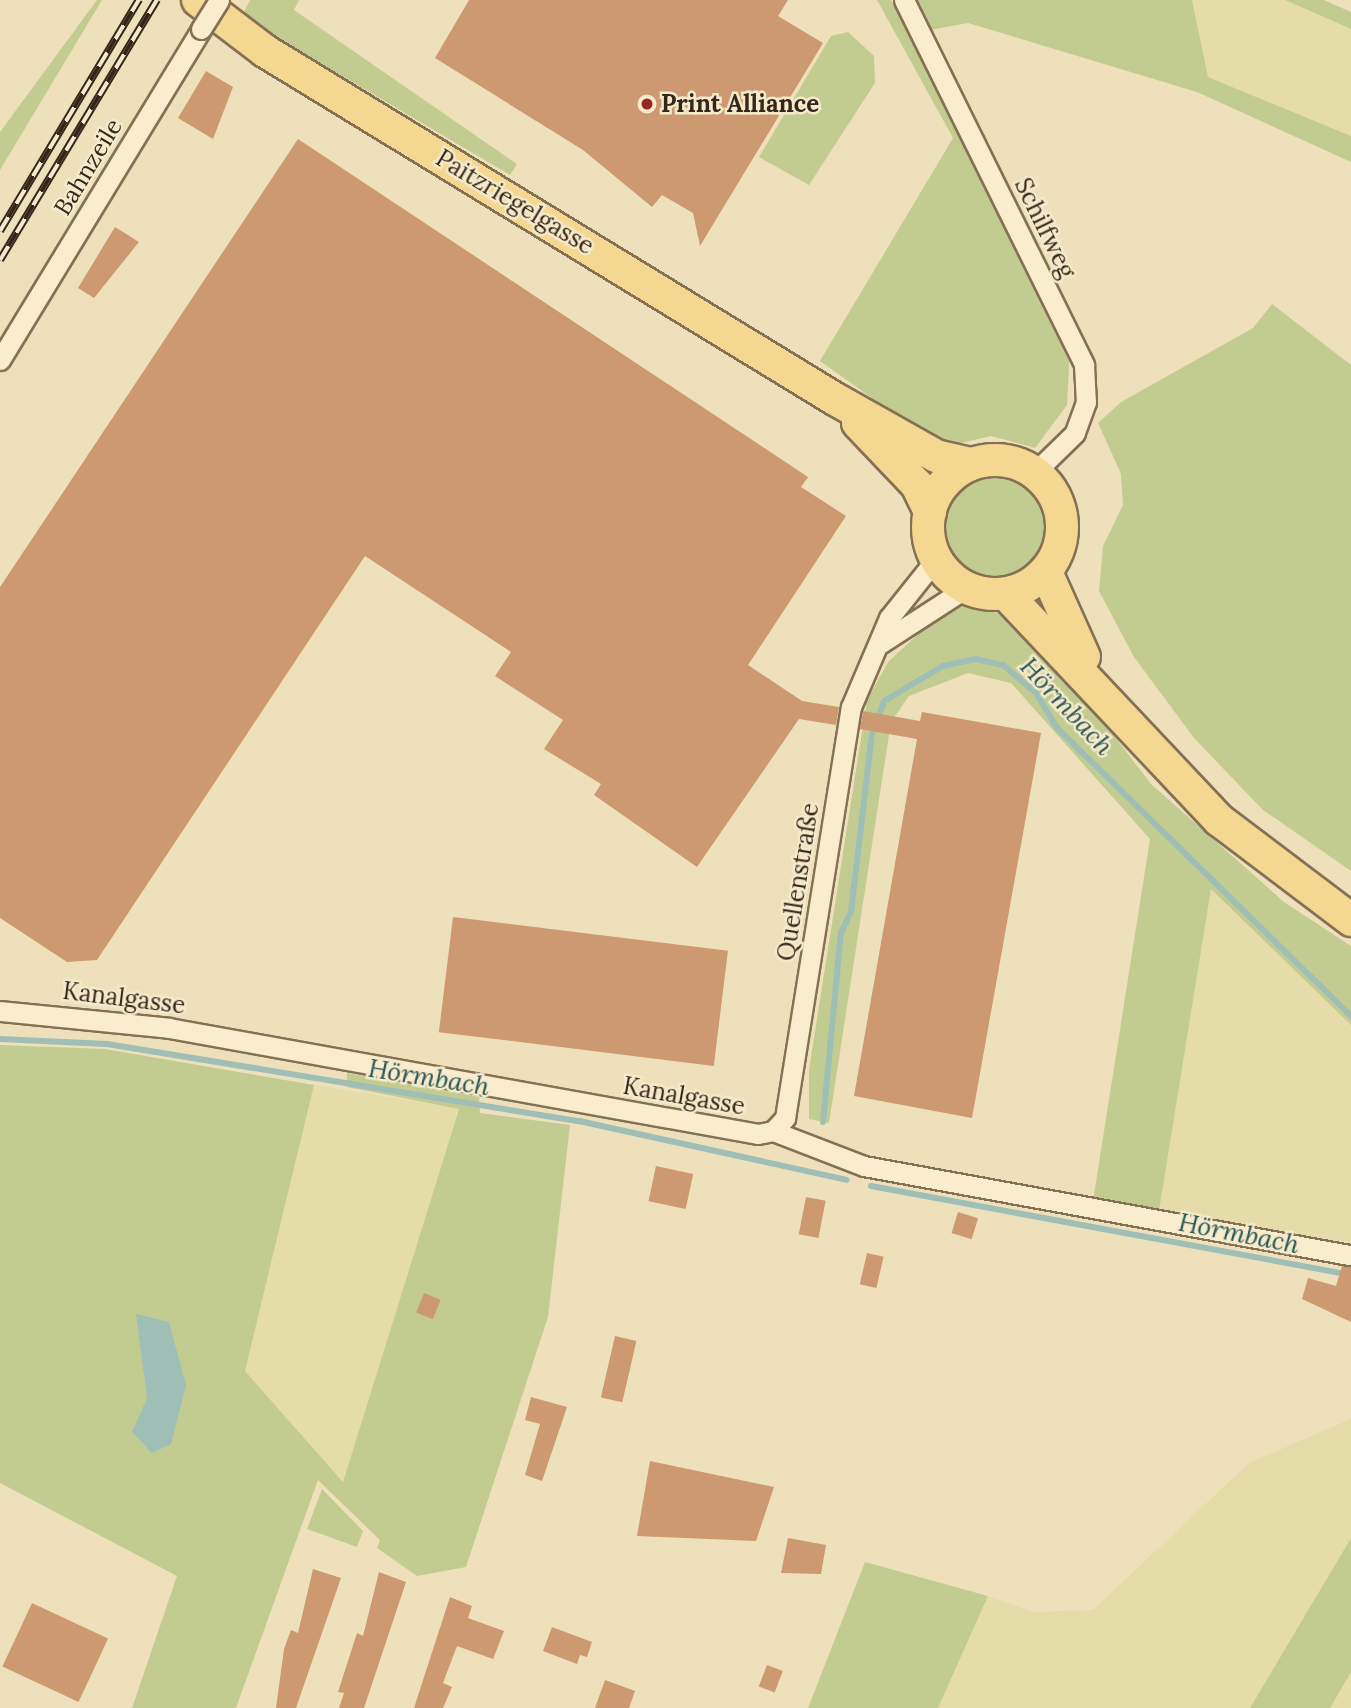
<!DOCTYPE html>
<html>
<head>
<meta charset="utf-8">
<style>
	body { margin:0 }
	#map { position:relative; width:1351px; height:1708px; overflow:hidden; background:#eee0bb; font-family:Lora,serif }
	div>[style] { position:absolute }
	.farmland>* { inset:0; background:#e4dca9 }
	.green>* { inset:0; background:#c3cc90 }
	.round { border-radius:50% }
	.water>* { inset:0; background:#9fbfb6 }
	.stream>* { height:6px; margin:-3px; padding:0 3px; transform-origin:3px; border-radius:3px; background:#9fbfb6 }
	.building>* { inset:0; background:#cd9970; transform-origin:0 0 }
	.roads { filter:drop-shadow(2px 0 #857055) drop-shadow(-2px 0 #857055) drop-shadow(0 2px #857055) drop-shadow(0 -2px #857055) }
	.street>* { height:19px; margin:-9.5px; padding:0 9.5px; transform-origin:9.5px; border-radius:9.5px; background:#f9edce }
	.primary>* { height:32px; margin:-16px; padding:0 16px; transform-origin:16px; border-radius:16px; background:#f4d791 }
	.primary>.ring { margin:-16px; padding:0; box-sizing:content-box; background:none; border:32px solid #f4d791; border-radius:50% }
	.rail>* { height:8px; margin-top:-4px; transform-origin:0; background:repeating-linear-gradient(90deg,#f5eacb 0 16px,#34271a 0 32px); box-sizing:border-box; border-block:2px solid #34271a }
	.bridges { filter:drop-shadow(2px 0 #857055) drop-shadow(-2px 0 #857055) drop-shadow(0 2px #857055) drop-shadow(0 -2px #857055) }
	.street-bridge>* { height:19px; margin:-9.5px; padding:0 9.5px; transform-origin:9.5px; border-radius:9.5px; background:#f9edce }
	.dots>* { width:19px; height:19px; translate:-50% -50%; box-sizing:border-box; border:4px solid #f5eacb; border-radius:50% }
	span { translate:-50% -50%; white-space:nowrap; text-align:center; line-height:1.15; -webkit-text-stroke:5px #f5eacb; paint-order:stroke }
	.poi-label { font-size:24px; color:#34271a; font-weight:700 }
	.left { translate:0 -50%; text-align:left }
	.street-label { font-size:24px; color:#34271a }
	.water-label { font-size:26px; color:#295453; font-style:italic }
</style>
</head>
<body>
<div id="map">
	<div class="farmland">
		<div style="clip-path:polygon(1192px 0,1285px 0,1351px 29px,1351px 136px,1208px 77px)"></div>
		<div style="clip-path:polygon(1211px 888px,1351px 1025px,1351px 1243px,1159px 1211px)"></div>
		<div style="clip-path:polygon(314px 1085px,459px 1108px,343px 1482px,245px 1371px)"></div>
		<div style="clip-path:polygon(1351px 1419px,1351px 1538px,1250px 1708px,938px 1708px,988px 1596px,1033px 1612px,1093px 1610px,1249px 1463px)"></div>
		<div style="clip-path:polygon(1351px 1672px,1351px 1708px,1330px 1708px)"></div>
	</div>
	<div class="green">
		<div style="clip-path:polygon(97px 0,102px 0,0 170px,0 132px)"></div>
		<div style="clip-path:polygon(250px 0,299px 0,294px 10px,517px 164px,510px 175px,278px 38px,244px 12px)"></div>
		<div style="clip-path:polygon(877px 0,891px 0,995px 188px,1070px 347px,1067px 405px,1035px 448px,991px 436px,953px 445px,928px 438px,820px 361px,953px 138px)"></div>
		<div style="clip-path:polygon(911px 0,1192px 0,1208px 77px,1351px 136px,1351px 162px,1197px 92px,968px 23px,930px 30px)"></div>
		<div style="clip-path:polygon(1285px 0,1324px 0,1351px 12px,1351px 29px)"></div>
		<div style="clip-path:polygon(848px 32px,874px 56px,875px 83px,809px 185px,759px 157px,831px 36px)"></div>
		<div style="clip-path:polygon(1272px 304px,1351px 365px,1351px 871px,1263px 810px,1194px 738px,1134px 657px,1099px 591px,1103px 546px,1123px 505px,1121px 474px,1098px 423px,1121px 402px,1253px 328px)"></div>
		<div class="round" style="left:941px;top:473px;width:106px;height:106px"></div>
		<div style="clip-path:polygon(961px 606px,1004px 614px,1034px 632px,1151px 784px,1284px 902px,1351px 946px,1351px 1025px,1211px 889px,1159px 1211px,1093px 1201px,1150px 839px,1011px 683px,968px 673px,909px 696px,891px 722px,829px 1123px,809px 1119px,809px 1070px,867px 700px,888px 662px,939px 615px)"></div>
		<div style="clip-path:polygon(0 1045px,105px 1049px,314px 1085px,245px 1371px,343px 1482px,459px 1109px,347px 1087px,347px 1073px,479px 1095px,480px 1113px,570px 1125px,548px 1317px,466px 1567px,417px 1576px,377px 1548px,380px 1540px,318px 1480px,236px 1708px,132px 1708px,177px 1576px,0 1483px)"></div>
		<div style="clip-path:polygon(322px 1489px,363px 1531px,357px 1547px,307px 1529px)"></div>
		<div style="clip-path:polygon(1351px 1538px,1351px 1672px,1330px 1708px,1250px 1708px)"></div>
		<div style="clip-path:polygon(865px 1562px,988px 1596px,938px 1708px,808px 1708px)"></div>
	</div>
	<div class="water">
		<div style="clip-path:polygon(136px 1314px,169px 1322px,186px 1385px,171px 1444px,152px 1453px,132px 1432px,147px 1398px)"></div>
	</div>
	<div class="stream">
		<div style="left:0;top:1039px;width:107px;rotate:2.7deg"></div>
		<div style="left:107px;top:1044px;width:478px;rotate:9.3deg"></div>
		<div style="left:579px;top:1121px;width:274px;rotate:12.4deg"></div>
		<div style="left:823px;top:1122px;width:190px;rotate:-84.6deg"></div>
		<div style="left:841px;top:933px;width:23px;rotate:-65deg"></div>
		<div style="left:851px;top:912px;width:180px;rotate:-83.3deg"></div>
		<div style="left:872px;top:733px;width:34px;rotate:-69deg"></div>
		<div style="left:884px;top:701px;width:69px;rotate:-30.7deg"></div>
		<div style="left:943px;top:666px;width:34px;rotate:-12deg"></div>
		<div style="left:976px;top:659px;width:28px;rotate:13deg"></div>
		<div style="left:1003px;top:665px;width:43px;rotate:40.3deg"></div>
		<div style="left:1036px;top:693px;width:41px;rotate:59deg"></div>
		<div style="left:1057px;top:728px;width:412px;rotate:44.4deg"></div>
		<div style="left:871px;top:1186px;width:488px;rotate:10.5deg"></div>
	</div>
	<div class="building">
		<div style="clip-path:polygon(469px 0,788px 0,778px 16px,823px 43px,700px 246px,693px 213px,662px 195px,652px 207px,583px 150px,435px 58px)"></div>
		<div style="clip-path:polygon(206px 71px,233px 87px,213px 139px,178px 118px)"></div>
		<div style="clip-path:polygon(298px 139px,808px 477px,801px 487px,846px 516px,748px 665px,802px 701px,839px 707px,836px 725px,799px 719px,697px 867px,594px 795px,601px 784px,544px 749px,563px 720px,495px 676px,511px 652px,365px 556px,97px 960px,67px 962px,0 918px,0 587px)"></div>
		<div style="clip-path:polygon(115px 227px,139px 242px,94px 298px,78px 288px)"></div>
		<div style="clip-path:polygon(863px 711px,920px 721px,922px 712px,1041px 733px,972px 1118px,854px 1096px,917px 739px,860px 729px)"></div>
		<div style="left:453px;top:917px;width:277px;height:116px;rotate:7deg"></div>
		<div style="left:656px;top:1166px;width:38px;height:36px;rotate:12deg"></div>
		<div style="left:806px;top:1197px;width:20px;height:38px;rotate:11deg"></div>
		<div style="left:958px;top:1212px;width:21px;height:22px;rotate:17deg"></div>
		<div style="left:867px;top:1253px;width:17px;height:32px;rotate:13deg"></div>
		<div style="clip-path:polygon(1342px 1266px,1351px 1267px,1351px 1322px,1302px 1299px,1308px 1278px,1336px 1286px)"></div>
		<div style="left:424px;top:1293px;width:18px;height:21px;rotate:22deg"></div>
		<div style="left:615px;top:1336px;width:22px;height:63px;rotate:13deg"></div>
		<div style="clip-path:polygon(531px 1397px,567px 1407px,542px 1481px,525px 1475px,540px 1424px,525px 1420px)"></div>
		<div style="clip-path:polygon(650px 1461px,774px 1487px,756px 1541px,637px 1536px)"></div>
		<div style="clip-path:polygon(788px 1538px,826px 1545px,821px 1574px,781px 1573px)"></div>
		<div style="clip-path:polygon(313px 1569px,341px 1578px,296px 1708px,276px 1708px,284px 1649px,291px 1630px,298px 1633px)"></div>
		<div style="clip-path:polygon(379px 1572px,406px 1582px,364px 1708px,339px 1708px,344px 1693px,338px 1692px,357px 1633px,363px 1636px)"></div>
		<div style="clip-path:polygon(450px 1597px,472px 1606px,468px 1618px,504px 1631px,493px 1659px,457px 1646px,443px 1683px,452px 1687px,443px 1708px,414px 1708px)"></div>
		<div style="left:32px;top:1603px;width:84px;height:70px;rotate:25deg"></div>
		<div style="clip-path:polygon(552px 1627px,592px 1642px,587px 1657px,580px 1655px,577px 1664px,543px 1651px)"></div>
		<div style="left:767px;top:1665px;width:17px;height:23px;rotate:21deg"></div>
		<div style="clip-path:polygon(605px 1680px,635px 1691px,629px 1708px,595px 1708px)"></div>
	</div>
	<div class="roads">
		<div class="street">
			<div style="left:904px;top:0;width:407px;rotate:63.7deg"></div>
			<div style="left:1084px;top:365px;width:37px;rotate:87deg"></div>
			<div style="left:1086px;top:402px;width:33px;rotate:110deg"></div>
			<div style="left:1075px;top:433px;width:56px;rotate:135.7deg"></div>
			<div style="left:0;top:360px;width:387px;rotate:-58.7deg"></div>
			<div style="left:881px;top:643px;width:101px;rotate:-32.9deg"></div>
			<div style="left:0;top:1011px;width:170px;rotate:5.7deg"></div>
			<div style="left:169px;top:1028px;width:598px;rotate:10.2deg"></div>
			<div style="left:758px;top:1134px;width:15px;rotate:-11deg"></div>
			<div style="left:773px;top:1131px;width:97px;rotate:21deg"></div>
			<div style="left:864px;top:1166px;width:495px;rotate:10.4deg"></div>
			<div style="left:773px;top:1131px;width:18px;rotate:-47deg"></div>
			<div style="left:785px;top:1118px;width:416px;rotate:-80.9deg"></div>
			<div style="left:851px;top:707px;width:97px;rotate:-66.9deg"></div>
			<div style="left:889px;top:618px;width:75px;rotate:-51.5deg"></div>
		</div>
		<div class="primary">
			<div style="left:198px;top:0;width:84px;rotate:37.3deg"></div>
			<div style="left:265px;top:51px;width:668px;rotate:31.41deg"></div>
			<div style="left:835px;top:399px;width:116px;rotate:29.4deg"></div>
			<div style="left:936px;top:456px;width:36px;rotate:13deg"></div>
			<div style="left:858px;top:423px;width:86px;rotate:46.4deg"></div>
			<div style="left:917px;top:485px;width:30px;rotate:64deg"></div>
			<div class="ring" style="left:928px;top:460px;width:102px;height:102px"></div>
			<div style="left:1046px;top:572px;width:93px;rotate:65.9deg"></div>
			<div style="left:1006px;top:594px;width:311px;rotate:46.7deg"></div>
			<div style="left:1219px;top:820px;width:166px;rotate:37.1deg"></div>
		</div>
	</div>
	<div class="rail">
		<div style="left:0;top:231px;width:270px;rotate:-59deg"></div>
		<div style="left:0;top:260px;width:304px;rotate:-58.9deg"></div>
	</div>
	<div class="bridges">
		<div class="street-bridge">
			<div style="left:201px;top:29px;width:34px;rotate:-58deg"></div>
		</div>
	</div>
	<div class="dots">
		<div style="left:647px;top:104px;background:#952724"></div>
	</div>
	<div class="poi-label">
		<span class="left" style="left:661px;top:104px">Print Alliance</span>
	</div>
	<div class="street-label">
		<span style="left:88px;top:167px;rotate:-59deg">Bahnzeile</span>
		<span style="left:515px;top:202px;rotate:31deg">Paitzriegelgasse</span>
		<span style="left:1045px;top:228px;rotate:64deg">Schilfweg</span>
		<span style="left:798px;top:882px;rotate:-81deg">Quellenstraße</span>
		<span style="left:124px;top:998px;rotate:7deg">Kanalgasse</span>
		<span style="left:684px;top:1096px;rotate:10deg">Kanalgasse</span>
	</div>
	<div class="water-label">
		<span style="left:1067px;top:706px;rotate:47deg">Hörmbach</span>
		<span style="left:429px;top:1077px;rotate:9deg">Hörmbach</span>
		<span style="left:1239px;top:1233px;rotate:11deg">Hörmbach</span>
	</div>
</div>
</body>
</html>
